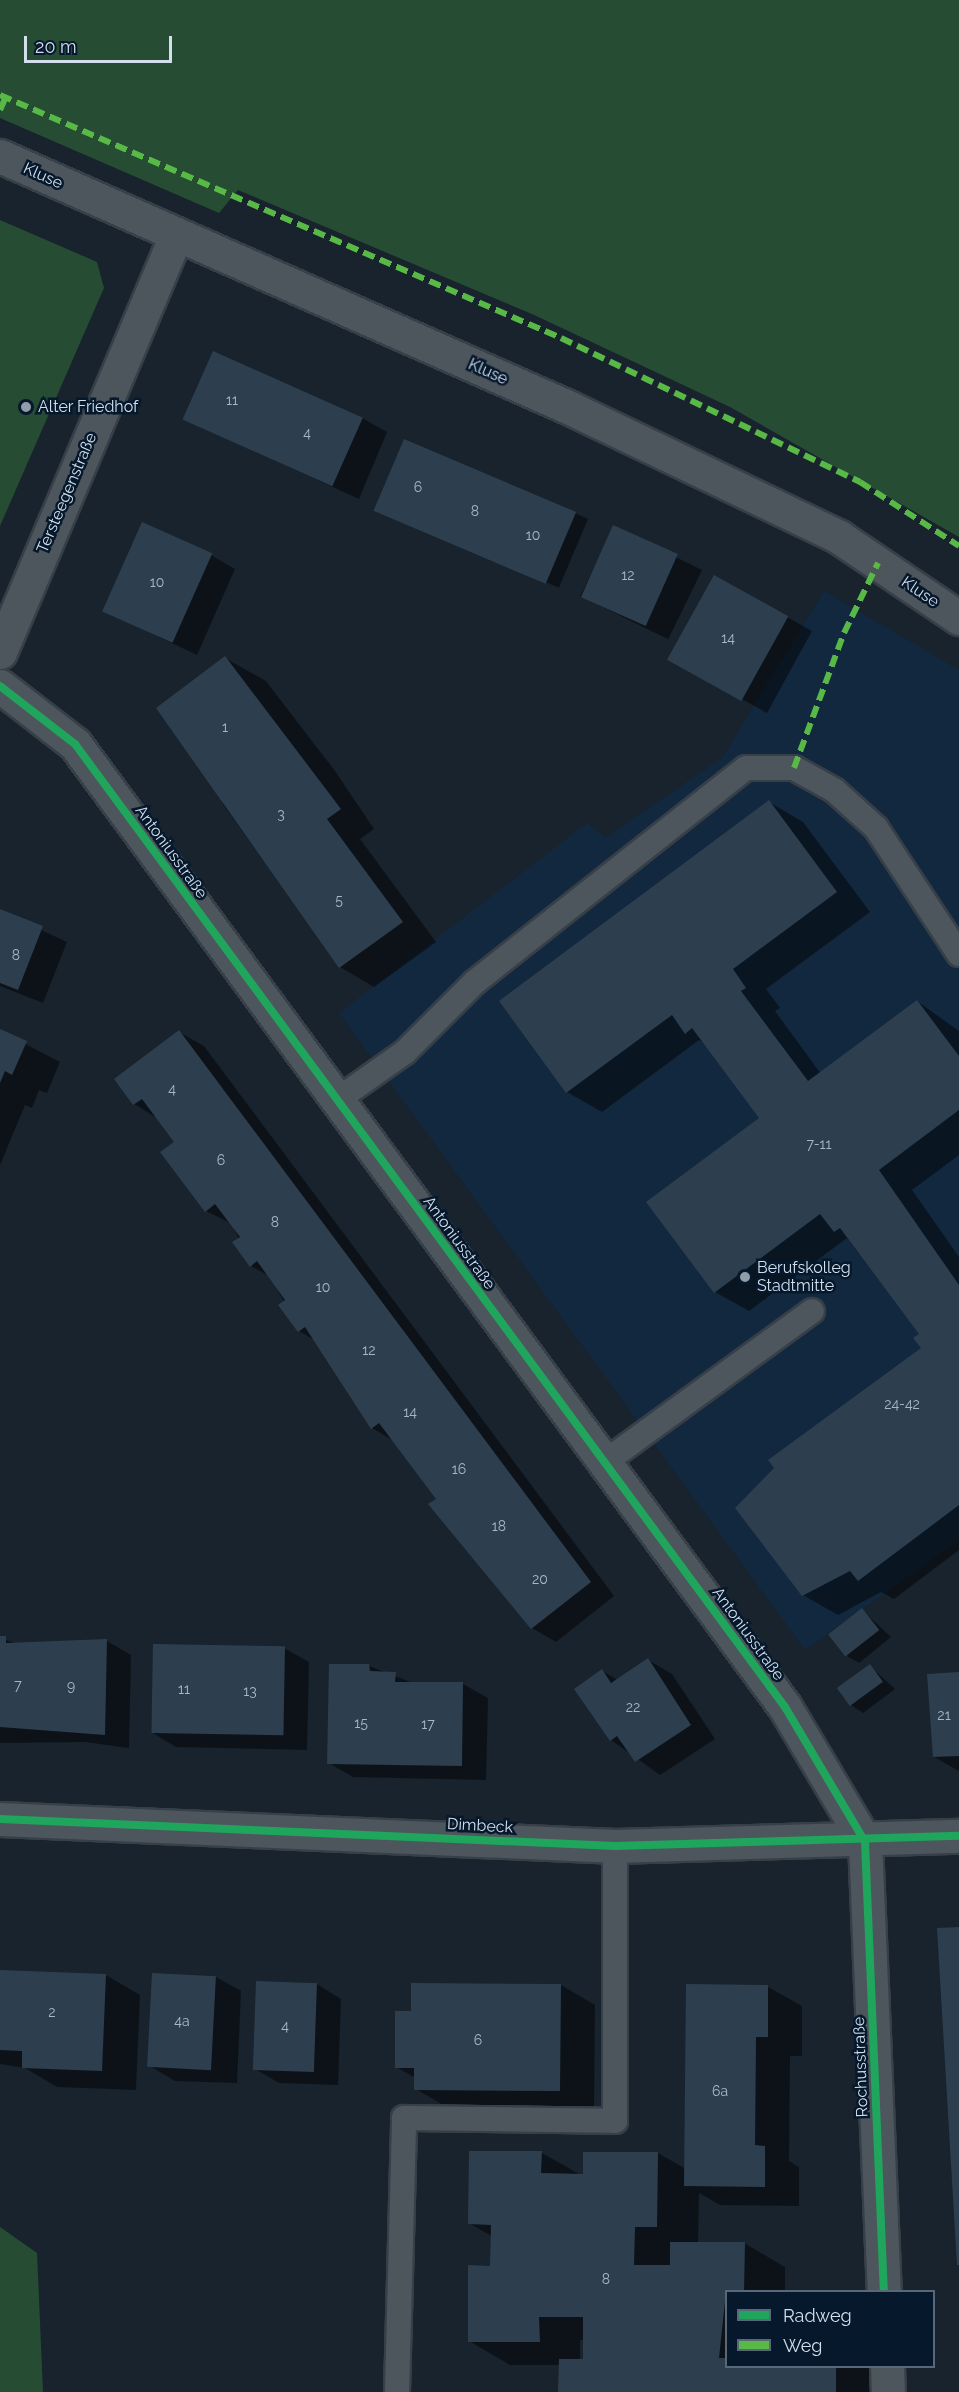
<!DOCTYPE html>
<html>
<head>
<meta charset="utf-8">
<style>
	body { margin:0 }
	#map { position:relative; width:959px; height:2392px; overflow:hidden; background:#18232d; font-family:Raleway,sans-serif }
	div>[style] { position:absolute }
	.built>* { inset:0; background:#12283f }
	.green>* { inset:0; background:#264d33 }
	.shadow>* { inset:0; background:#0007; transform-origin:0 0 }
	.building>* { inset:0; background:#2d3f4f; transform-origin:0 0 }
	.roads { filter:drop-shadow(2px 0 #373f48) drop-shadow(-2px 0 #373f48) drop-shadow(0 2px #373f48) drop-shadow(0 -2px #373f48) }
	.service>* { height:24px; margin:-12px; padding:0 12px; transform-origin:12px; border-radius:12px; background:#4d555d }
	.minor>* { height:33px; margin:-16.5px; padding:0 16.5px; transform-origin:16.5px; border-radius:16.5px; background:#4d555d }
	.quiet>* { height:6px; margin-top:-3px; transform-origin:0; background:repeating-linear-gradient(90deg,#58b947 0 12px,transparent 0 18px) }
	.cycleway>* { height:8px; margin:-4px; padding:0 4px; transform-origin:4px; border-radius:4px; background:#20a55d }
	.dots>* { width:16px; height:16px; translate:-50% -50%; box-sizing:border-box; border:3px solid #06192c; border-radius:50% }
	span { translate:-50% -50%; white-space:nowrap; text-align:center; line-height:1.15; -webkit-text-stroke:5px #06192c; paint-order:stroke }
	.number-label { font-size:14px; color:#aab7c6 }
	.number-label span { -webkit-text-stroke-width:0 }
	.street-label { font-size:16px; color:#d3dfed }
	.poi-label { font-size:16px; color:#d3dfed }
	.left { translate:0 -50%; text-align:left }
	.legend { position:absolute; left:725px; top:2290px; width:210px; height:78px; box-sizing:border-box; background:#06192c; border:2px solid #586879; margin:0; padding:8px 10px; list-style:none; font-size:18px; color:#d3dfed }
	.legend li { display:flex; align-items:center; gap:12px; height:30px }
	.legend b { width:30px; border:2px solid #586879 }
	.scale { position:absolute; left:24px; top:36px; width:148px; height:27px; box-sizing:border-box; border:3px solid #d3dfed; border-top:0; padding-left:8px; font-size:18px; line-height:21px; white-space:nowrap; color:#d3dfed; -webkit-text-stroke:4px #06192c; paint-order:stroke }
</style>
</head>
<body>
<div id="map">
	<div class="built">
		<div style="clip-path:polygon(824px 591px,959px 670px,959px 1540px,805px 1650px,339px 1013px,587px 823px,605px 838px,722px 758px)"></div>
	</div>
	<div class="green">
		<div style="clip-path:polygon(0 0,959px 0,959px 537px,730px 407px,532px 314px,238px 190px,219px 213px,0 118px)"></div>
		<div style="clip-path:polygon(0 220px,97px 262px,104px 288px,0 526px)"></div>
		<div style="clip-path:polygon(0 2227px,37px 2253px,43px 2392px,0 2392px)"></div>
	</div>
	<div class="shadow">
		<div style="clip-path:polygon(362px 418px,387px 432px,359px 499px,185px 419px)"></div>
		<div style="left:405px;top:441px;width:199px;height:75px;rotate:23deg"></div>
		<div style="left:614px;top:527px;width:98px;height:77px;rotate:26deg"></div>
		<div style="clip-path:polygon(211px 555px,235px 569px,197px 655px,104px 611px)"></div>
		<div style="clip-path:polygon(715px 577px,812px 631px,767px 713px,694px 673px)"></div>
		<div style="clip-path:polygon(225px 658px,266px 681px,335px 771px,374px 829px,360px 839px,436px 942px,374px 987px,340px 967px,222px 803px,227px 800px)"></div>
		<div style="clip-path:polygon(769px 802px,803px 822px,870px 912px,766px 989px,780px 1008px,775px 1011px,821px 1074px,917px 1001px,959px 1031px,959px 1155px,912px 1190px,959px 1257px,959px 1550px,894px 1599px,881px 1592px,838px 1615px,803px 1595px,923px 1348px,921px 1335px,847px 1238px,749px 1311px,715px 1292px,761px 1118px,706px 1044px,699px 1040px,602px 1112px,567px 1092px,501px 1002px)"></div>
		<div style="clip-path:polygon(0 911px,67px 942px,43px 1003px,0 986px)"></div>
		<div style="clip-path:polygon(0 1031px,60px 1062px,47px 1093px,39px 1090px,32px 1108px,25px 1105px,0 1165px)"></div>
		<div style="clip-path:polygon(179px 1032px,204px 1046px,614px 1596px,556px 1642px,532px 1628px,394px 1441px,372px 1428px,316px 1341px,299px 1331px,271px 1277px,251px 1266px,232px 1224px,206px 1211px,176px 1143px,157px 1118px,134px 1104px)"></div>
		<div style="clip-path:polygon(862px 1610px,891px 1637px,859px 1663px,847px 1656px)"></div>
		<div style="clip-path:polygon(0 1638px,18px 1644px,107px 1641px,131px 1655px,129px 1748px,85px 1742px,0 1743px)"></div>
		<div style="clip-path:polygon(284px 1648px,309px 1662px,307px 1750px,176px 1747px,151px 1732px)"></div>
		<div style="clip-path:polygon(648px 1660px,672px 1674px,715px 1739px,660px 1775px,611px 1740px,602px 1671px,618px 1680px)"></div>
		<div style="clip-path:polygon(369px 1666px,413px 1683px,463px 1684px,488px 1698px,486px 1780px,353px 1777px,329px 1763px)"></div>
		<div style="clip-path:polygon(870px 1666px,895px 1689px,863px 1713px,851px 1705px)"></div>
		<div style="clip-path:polygon(959px 1674px,959px 1771px,934px 1757px)"></div>
		<div style="clip-path:polygon(0 1972px,106px 1975px,140px 1995px,136px 2090px,57px 2087px,25px 2068px,0 2064px)"></div>
		<div style="clip-path:polygon(153px 1975px,216px 1977px,241px 1991px,237px 2083px,175px 2081px,150px 2066px)"></div>
		<div style="clip-path:polygon(317px 1984px,341px 1999px,338px 2085px,279px 2083px,255px 2069px)"></div>
		<div style="clip-path:polygon(561px 1985px,595px 2005px,594px 2110px,450px 2109px,416px 2089px,416px 2078px,396px 2067px,413px 2013px)"></div>
		<div style="clip-path:polygon(evenodd,768px 1987px,802px 2006px,802px 2056px,790px 2056px,789px 2161px,799px 2167px,799px 2206px,720px 2205px,699px 2193px,698px 2243px,744px 2243px,785px 2267px,785px 2292px,726px 2292px,726px 2366px,877px 2366px,877px 2392px,560px 2392px,560px 2365px,510px 2365px,469px 2341px,492px 2267px,493px 2237px,469px 2223px,542px 2153px,581px 2175px,658px 2153px,686px 2169px,768px 1987px,580px 2340px,585px 2340px,585px 2360px,580px 2360px,580px 2340px)"></div>
	</div>
	<div class="building">
		<div style="left:213px;top:351px;width:164px;height:75px;rotate:24deg"></div>
		<div style="left:404px;top:439px;width:187px;height:78px;rotate:23deg"></div>
		<div style="left:142px;top:522px;width:77px;height:98px;rotate:24deg"></div>
		<div style="left:613px;top:525px;width:71px;height:79px;rotate:24deg"></div>
		<div style="left:714px;top:575px;width:85px;height:97px;rotate:29deg"></div>
		<div style="clip-path:polygon(225px 656px,341px 809px,327px 819px,403px 922px,339px 968px,156px 708px)"></div>
		<div style="clip-path:polygon(769px 800px,837px 892px,733px 969px,746px 988px,741px 991px,808px 1081px,917px 1000px,959px 1056px,959px 1110px,879px 1170px,959px 1285px,959px 1505px,858px 1581px,850px 1571px,802px 1596px,735px 1508px,774px 1468px,768px 1460px,921px 1348px,913px 1338px,919px 1334px,840px 1228px,834px 1232px,820px 1214px,714px 1293px,646px 1202px,759px 1118px,692px 1028px,685px 1034px,672px 1015px,566px 1093px,499px 1001px)"></div>
		<div style="clip-path:polygon(0 909px,43px 926px,18px 990px,0 983px)"></div>
		<div style="clip-path:polygon(0 1029px,27px 1041px,12px 1075px,5px 1071px,0 1083px)"></div>
		<div style="clip-path:polygon(179px 1030px,591px 1582px,531px 1629px,428px 1504px,436px 1499px,379px 1423px,371px 1429px,305px 1327px,298px 1332px,278px 1305px,285px 1300px,257px 1261px,250px 1267px,232px 1242px,240px 1237px,215px 1204px,205px 1212px,160px 1152px,174px 1142px,142px 1099px,133px 1105px,114px 1079px)"></div>
		<div style="left:862px;top:1608px;width:28px;height:43px;rotate:52deg"></div>
		<div style="clip-path:polygon(0 1636px,6px 1636px,6px 1643px,107px 1639px,105px 1735px,0 1727px)"></div>
		<div style="left:153px;top:1644px;width:132px;height:89px;rotate:1deg"></div>
		<div style="clip-path:polygon(648px 1658px,691px 1725px,635px 1762px,617px 1736px,610px 1741px,574px 1689px,602px 1669px,611px 1683px)"></div>
		<div style="clip-path:polygon(329px 1664px,369px 1664px,370px 1671px,396px 1672px,395px 1682px,463px 1682px,462px 1766px,327px 1764px)"></div>
		<div style="left:870px;top:1664px;width:22px;height:41px;rotate:54deg"></div>
		<div style="clip-path:polygon(959px 1672px,959px 1756px,933px 1757px,927px 1674px)"></div>
		<div style="clip-path:polygon(959px 1927px,959px 2265px,957px 2265px,937px 1928px)"></div>
		<div style="clip-path:polygon(0 1970px,106px 1974px,102px 2071px,22px 2068px,22px 2051px,0 2050px)"></div>
		<div style="left:152px;top:1973px;width:64px;height:94px;rotate:3deg"></div>
		<div style="left:256px;top:1981px;width:61px;height:89px;rotate:2deg"></div>
		<div style="clip-path:polygon(411px 1983px,561px 1984px,560px 2091px,414px 2090px,414px 2068px,395px 2068px,395px 2011px,411px 2011px)"></div>
		<div style="clip-path:polygon(686px 1984px,768px 1985px,768px 2037px,756px 2037px,755px 2145px,765px 2146px,765px 2187px,684px 2186px)"></div>
		<div style="clip-path:polygon(469px 2151px,542px 2151px,541px 2173px,583px 2174px,583px 2152px,658px 2152px,657px 2227px,635px 2227px,634px 2265px,670px 2265px,670px 2242px,745px 2242px,744px 2292px,726px 2292px,719px 2358px,726px 2358px,726px 2367px,836px 2367px,836px 2392px,558px 2392px,559px 2359px,583px 2359px,583px 2317px,539px 2317px,540px 2342px,468px 2342px,468px 2265px,490px 2266px,491px 2225px,468px 2224px)"></div>
	</div>
	<div class="roads">
		<div class="service">
			<div style="left:337px;top:1100px;width:83px;rotate:-35.2deg"></div>
			<div style="left:405px;top:1052px;width:99px;rotate:-45deg"></div>
			<div style="left:475px;top:982px;width:345px;rotate:-38.3deg"></div>
			<div style="left:746px;top:768px;width:48px"></div>
			<div style="left:794px;top:768px;width:46px;rotate:28.8deg"></div>
			<div style="left:834px;top:790px;width:57px;rotate:42.1deg"></div>
			<div style="left:876px;top:828px;width:151px;rotate:56.6deg"></div>
			<div style="left:605px;top:1462px;width:256px;rotate:-36.1deg"></div>
			<div style="left:397px;top:2392px;width:274px;rotate:-88.5deg"></div>
			<div style="left:404px;top:2118px;width:211px;rotate:0.8deg"></div>
			<div style="left:615px;top:2121px;width:275px;rotate:-90deg"></div>
		</div>
		<div class="minor">
			<div style="left:0;top:156px;width:621px;rotate:23.84deg"></div>
			<div style="left:568px;top:407px;width:301px;rotate:25.6deg"></div>
			<div style="left:839px;top:537px;width:145px;rotate:34deg"></div>
			<div style="left:0;top:652px;width:453px;rotate:-67.1deg"></div>
			<div style="left:0;top:686px;width:95px;rotate:37.7deg"></div>
			<div style="left:75px;top:744px;width:1196px;rotate:53.6deg"></div>
			<div style="left:785px;top:1707px;width:157px;rotate:59.3deg"></div>
			<div style="left:865px;top:1842px;width:450px;rotate:87.6deg"></div>
			<div style="left:0;top:1819px;width:616px;rotate:2.51deg"></div>
			<div style="left:615px;top:1846px;width:344px;rotate:-1.7deg"></div>
			<div style="left:887px;top:2366px;width:26px;rotate:88deg"></div>
		</div>
	</div>
	<div class="quiet">
		<div style="left:0;top:95px;width:611px;rotate:23.42deg"></div>
		<div style="left:561px;top:338px;width:332px;rotate:25.7deg"></div>
		<div style="left:860px;top:482px;width:118px;rotate:32.9deg"></div>
		<div style="left:0;top:110px;width:12px;rotate:-66deg"></div>
		<div style="left:794px;top:768px;width:144px;rotate:-69.7deg"></div>
		<div style="left:844px;top:633px;width:78px;rotate:-64.1deg"></div>
	</div>
	<div class="cycleway">
		<div style="left:0;top:686px;width:95px;rotate:37.7deg"></div>
		<div style="left:75px;top:744px;width:1196px;rotate:53.6deg"></div>
		<div style="left:785px;top:1707px;width:157px;rotate:59.3deg"></div>
		<div style="left:865px;top:1842px;width:450px;rotate:87.6deg"></div>
		<div style="left:0;top:1819px;width:616px;rotate:2.51deg"></div>
		<div style="left:615px;top:1846px;width:344px;rotate:-1.7deg"></div>
	</div>
	<div class="dots">
		<div style="left:26px;top:407px;background:#929daa"></div>
		<div style="left:745px;top:1277px;background:#929daa"></div>
	</div>
	<div class="number-label">
		<span style="left:232px;top:400px">11</span>
		<span style="left:307px;top:433px">4</span>
		<span style="left:418px;top:487px">6</span>
		<span style="left:475px;top:511px">8</span>
		<span style="left:533px;top:535px">10</span>
		<span style="left:628px;top:575px">12</span>
		<span style="left:157px;top:582px">10</span>
		<span style="left:728px;top:638px">14</span>
		<span style="left:225px;top:727px">1</span>
		<span style="left:281px;top:814px">3</span>
		<span style="left:339px;top:900px">5</span>
		<span style="left:16px;top:955px">8</span>
		<span style="left:172px;top:1089px">4</span>
		<span style="left:819px;top:1144px">7-11</span>
		<span style="left:221px;top:1160px">6</span>
		<span style="left:275px;top:1222px">8</span>
		<span style="left:323px;top:1287px">10</span>
		<span style="left:369px;top:1350px">12</span>
		<span style="left:902px;top:1404px">24-42</span>
		<span style="left:410px;top:1412px">14</span>
		<span style="left:459px;top:1469px">16</span>
		<span style="left:499px;top:1526px">18</span>
		<span style="left:540px;top:1579px">20</span>
		<span style="left:18px;top:1685px">7</span>
		<span style="left:71px;top:1686px">9</span>
		<span style="left:184px;top:1689px">11</span>
		<span style="left:250px;top:1691px">13</span>
		<span style="left:633px;top:1707px">22</span>
		<span style="left:944px;top:1715px">21</span>
		<span style="left:361px;top:1723px">15</span>
		<span style="left:428px;top:1724px">17</span>
		<span style="left:52px;top:2012px">2</span>
		<span style="left:182px;top:2021px">4a</span>
		<span style="left:285px;top:2026px">4</span>
		<span style="left:478px;top:2040px">6</span>
		<span style="left:720px;top:2091px">6a</span>
		<span style="left:606px;top:2279px">8</span>
	</div>
	<div class="street-label">
		<span style="left:43px;top:176px;rotate:24deg">Kluse</span>
		<span style="left:488px;top:372px;rotate:24deg">Kluse</span>
		<span style="left:67px;top:493px;rotate:-67deg">Tersteegenstraße</span>
		<span style="left:920px;top:592px;rotate:34deg">Kluse</span>
		<span style="left:171px;top:852px;rotate:54deg">Antoniusstraße</span>
		<span style="left:459px;top:1243px;rotate:54deg">Antoniusstraße</span>
		<span style="left:748px;top:1634px;rotate:54deg">Antoniusstraße</span>
		<span style="left:480px;top:1826px;rotate:3deg">Dimbeck</span>
		<span style="left:861px;top:2067px;rotate:-92deg">Rochusstraße</span>
	</div>
	<div class="poi-label">
		<span class="left" style="left:38px;top:407px">Alter Friedhof</span>
		<span class="left" style="left:757px;top:1277px">Berufskolleg<br>Stadtmitte</span>
	</div>
	<ul class="legend">
	<li><b style="height:8px;background:#20a55d"></b>Radweg</li>
	<li><b style="height:8px;background:#58b947"></b>Weg</li>
	</ul>
	<div class="scale">20 m</div>
</div>
</body>
</html>
